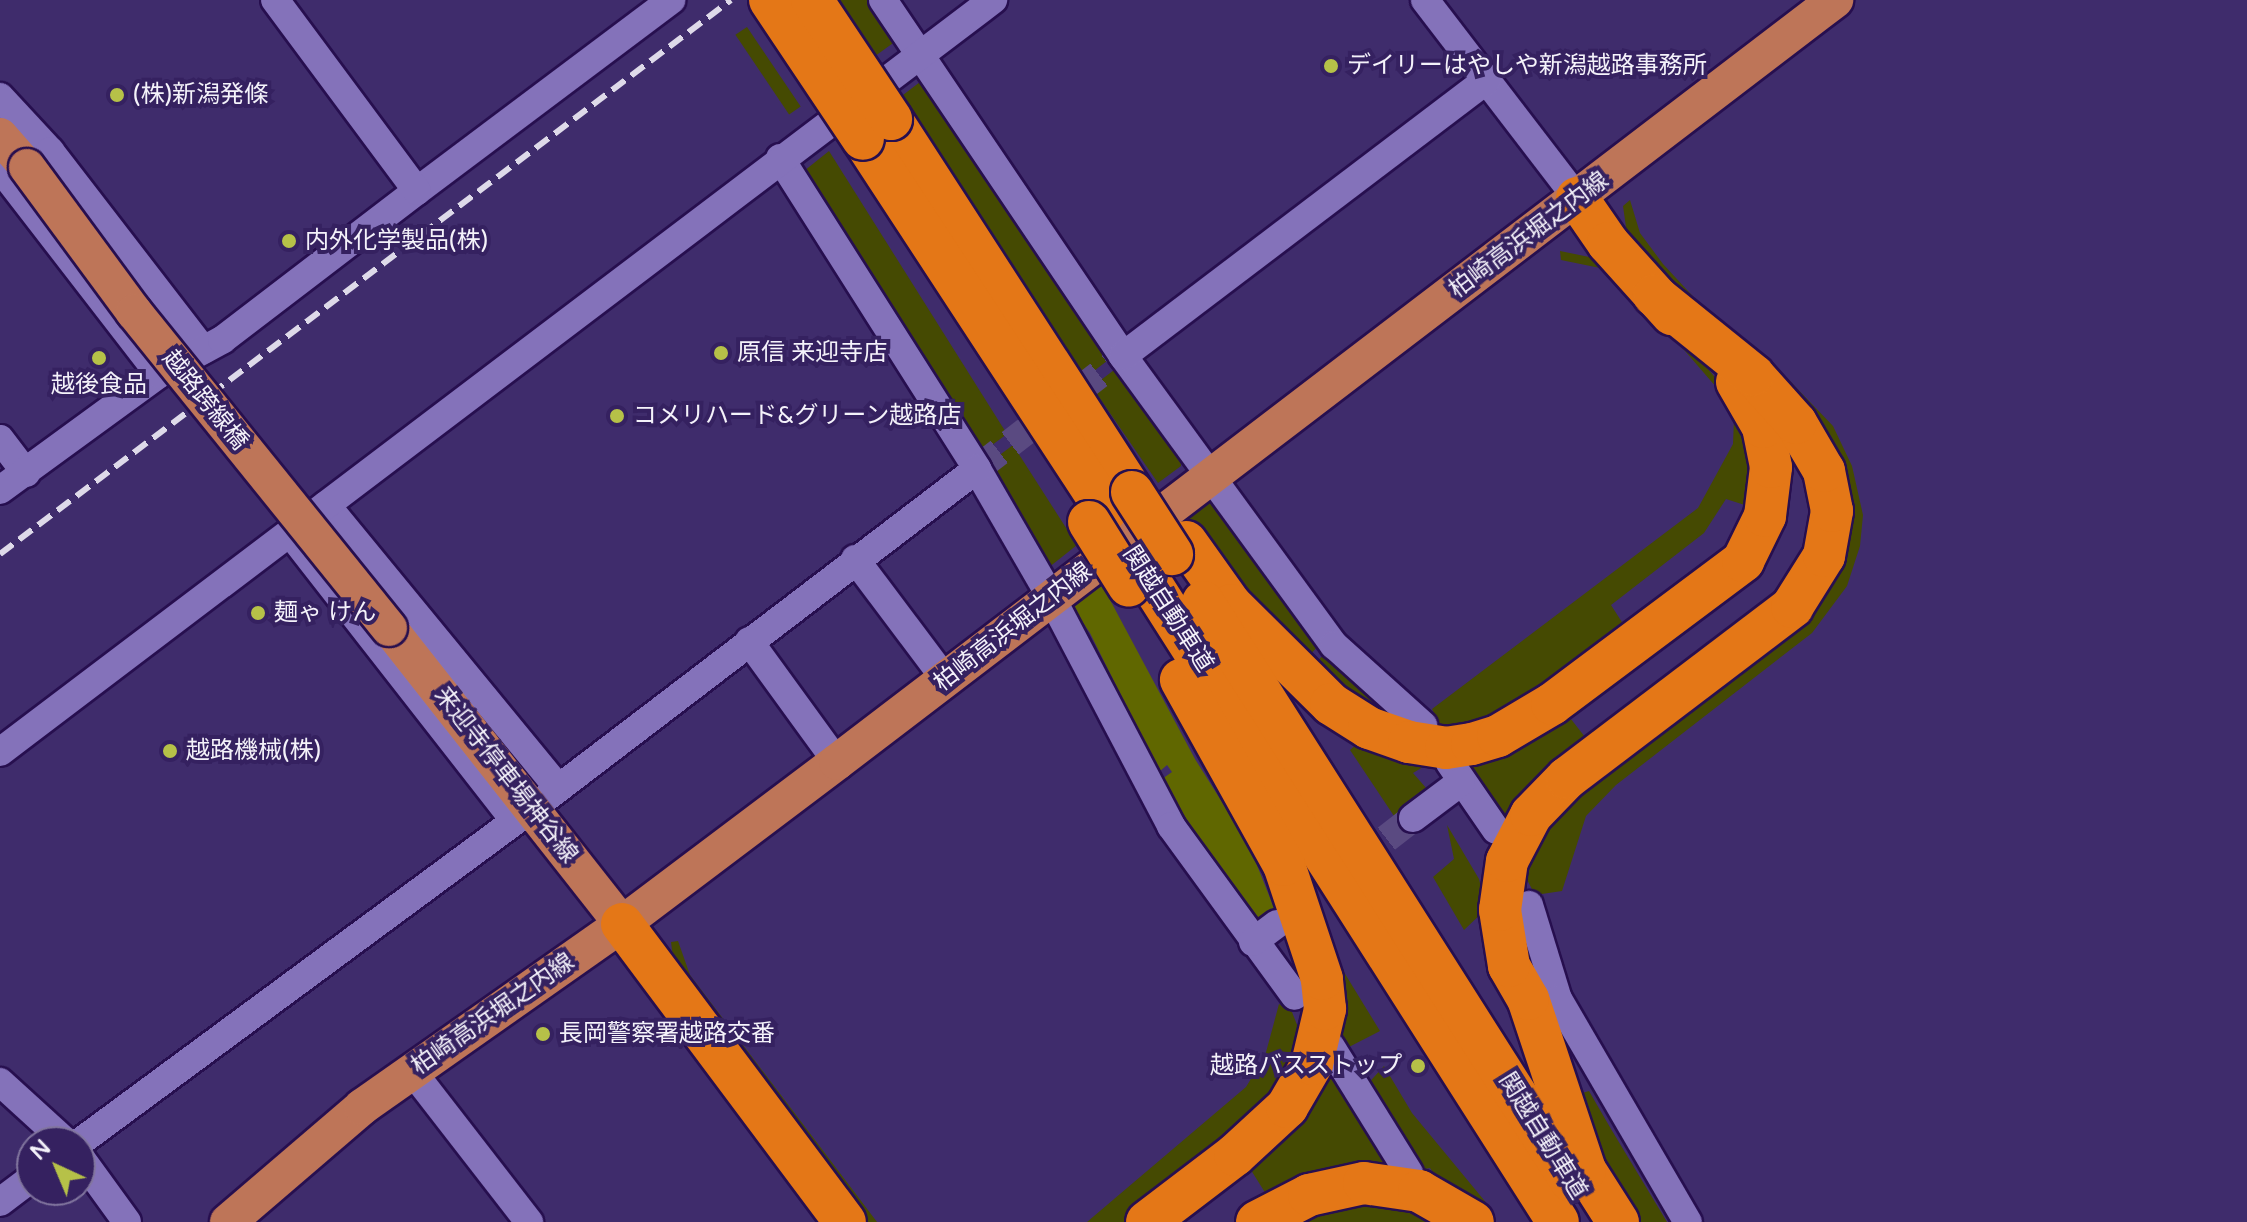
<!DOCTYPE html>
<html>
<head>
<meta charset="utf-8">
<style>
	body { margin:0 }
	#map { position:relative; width:2247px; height:1222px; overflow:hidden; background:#3f2c6c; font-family:"Varela Round","Noto Sans JP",sans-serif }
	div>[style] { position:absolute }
	.green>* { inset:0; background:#454a02; transform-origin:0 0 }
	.forest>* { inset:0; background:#606700 }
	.minor-tunnel>* { height:28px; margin-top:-14px; transform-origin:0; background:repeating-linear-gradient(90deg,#5a4a81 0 28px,transparent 0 42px) }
	.roads { filter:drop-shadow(2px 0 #270f4f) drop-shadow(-2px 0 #270f4f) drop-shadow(0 2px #270f4f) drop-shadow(0 -2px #270f4f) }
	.minor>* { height:28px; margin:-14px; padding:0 14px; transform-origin:14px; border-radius:14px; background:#8472ba }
	.major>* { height:36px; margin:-18px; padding:0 18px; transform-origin:18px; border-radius:18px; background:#be7558 }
	.highway>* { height:42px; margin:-21px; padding:0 21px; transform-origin:21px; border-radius:21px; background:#e47717 }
	.rail>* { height:6px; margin-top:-3px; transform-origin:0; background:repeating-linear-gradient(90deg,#dedae9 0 16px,transparent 0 24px) }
	.bridges { filter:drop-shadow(2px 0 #270f4f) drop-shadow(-2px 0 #270f4f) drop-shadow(0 2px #270f4f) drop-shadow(0 -2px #270f4f) }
	.major-bridge>* { height:36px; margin:-18px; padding:0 18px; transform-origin:18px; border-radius:18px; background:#be7558 }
	.highway-bridge>* { height:42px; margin:-21px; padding:0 21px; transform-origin:21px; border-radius:21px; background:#e47717 }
	.dots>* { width:22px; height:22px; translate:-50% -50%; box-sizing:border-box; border:4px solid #352160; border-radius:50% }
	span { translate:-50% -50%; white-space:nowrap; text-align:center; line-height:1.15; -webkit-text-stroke:8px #352160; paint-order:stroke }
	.poi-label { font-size:24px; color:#f4f2fa }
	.left { translate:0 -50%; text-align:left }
	.right { translate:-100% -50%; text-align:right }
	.street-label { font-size:24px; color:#f4f2fa }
	.north { position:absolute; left:16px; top:1126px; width:80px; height:80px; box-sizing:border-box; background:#352160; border:2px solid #81759e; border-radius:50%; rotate:316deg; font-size:22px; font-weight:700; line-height:32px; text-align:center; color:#f4f2fa }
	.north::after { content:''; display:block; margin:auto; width:28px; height:36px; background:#b6c148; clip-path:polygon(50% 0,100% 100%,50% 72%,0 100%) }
</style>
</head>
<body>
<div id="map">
	<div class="green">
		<div style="clip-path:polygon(821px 0,868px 0,896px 41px,864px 64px)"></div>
		<div style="left:747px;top:27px;width:96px;height:14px;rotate:56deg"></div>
		<div style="clip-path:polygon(920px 82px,1112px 357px,1085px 378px,1020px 278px,890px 105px)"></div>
		<div style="clip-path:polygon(829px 151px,1007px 434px,988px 448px,978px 452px,799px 175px)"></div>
		<div style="clip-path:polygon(1630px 200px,1640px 233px,1663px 264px,1713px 318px,1788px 379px,1833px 426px,1852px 466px,1863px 515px,1860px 546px,1847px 586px,1812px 633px,1616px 785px,1586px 816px,1562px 891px,1535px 895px,1522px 870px,1531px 830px,1728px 668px,1840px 520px,1731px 351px,1627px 234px,1623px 206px)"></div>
		<div style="clip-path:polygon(1560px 251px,1599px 259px,1683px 340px,1738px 404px,1746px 419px,1754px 508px,1726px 499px,1704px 533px,1611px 605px,1627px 630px,1572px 670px,1471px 729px,1442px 729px,1432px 709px,1698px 508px,1733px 444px,1734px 419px,1723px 395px,1660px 322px,1605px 269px,1561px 260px)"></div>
		<div style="clip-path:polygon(1114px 370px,1125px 370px,1179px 445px,1181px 466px,1158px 483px,1092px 387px)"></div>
		<div style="clip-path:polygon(1013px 445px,1077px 545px,1048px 568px,988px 480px,993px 460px)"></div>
		<div style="clip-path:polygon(1212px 498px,1320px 644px,1308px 657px,1314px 664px,1329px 650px,1406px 727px,1384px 724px,1245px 606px,1184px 519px)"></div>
		<div style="clip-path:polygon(1560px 705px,1592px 746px,1501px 821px,1454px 758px)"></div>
		<div style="clip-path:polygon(1364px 738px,1433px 761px,1413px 773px,1427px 789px,1424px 802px,1400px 825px,1350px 750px)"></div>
		<div style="clip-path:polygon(1447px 825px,1479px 879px,1486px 909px,1464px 930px,1433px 877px,1454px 859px)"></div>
		<div style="clip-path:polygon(678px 941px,690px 975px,877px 1222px,866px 1222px,858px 1213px,673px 958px,671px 942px)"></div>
		<div style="clip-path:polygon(1339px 964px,1380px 1031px,1347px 1048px,1334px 1034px)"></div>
		<div style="clip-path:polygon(1279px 1004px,1292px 1012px,1301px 1035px,1289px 1077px,1219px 1151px,1125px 1222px,1087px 1222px,1246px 1087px,1265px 1056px)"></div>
		<div style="clip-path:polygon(1384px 1066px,1412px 1113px,1493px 1211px,1486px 1218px,1446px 1192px,1430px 1168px,1420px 1170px,1365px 1087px)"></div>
		<div style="clip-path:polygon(1324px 1068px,1398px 1174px,1271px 1202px,1244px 1159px)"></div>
		<div style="clip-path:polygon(1589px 1091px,1611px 1129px,1667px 1222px,1631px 1222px,1572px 1096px)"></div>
		<div style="clip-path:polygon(1366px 1198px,1425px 1214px,1430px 1222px,1277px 1222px)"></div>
	</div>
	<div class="forest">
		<div style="clip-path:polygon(1101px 583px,1195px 759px,1249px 845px,1274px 908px,1262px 916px,1254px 919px,1194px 839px,1162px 779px,1172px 772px,1167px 765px,1159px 772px,1090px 633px,1071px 605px)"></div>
	</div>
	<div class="minor-tunnel">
		<div style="left:977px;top:469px;width:185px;rotate:-37.7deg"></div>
		<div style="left:1287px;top:916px;width:160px;rotate:-37.9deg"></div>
	</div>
	<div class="roads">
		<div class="minor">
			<div style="left:883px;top:0;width:429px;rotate:56deg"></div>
			<div style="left:1123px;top:356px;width:358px;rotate:53.9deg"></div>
			<div style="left:1334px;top:645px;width:120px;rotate:42deg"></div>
			<div style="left:1425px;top:0;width:250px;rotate:52.5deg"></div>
			<div style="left:0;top:97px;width:74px;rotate:47.2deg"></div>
			<div style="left:50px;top:151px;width:251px;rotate:52.4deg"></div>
			<div style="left:780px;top:158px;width:368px;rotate:57.6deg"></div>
			<div style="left:977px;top:469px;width:148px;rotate:60deg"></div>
			<div style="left:1051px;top:597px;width:259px;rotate:62.3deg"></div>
			<div style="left:1171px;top:826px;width:210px;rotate:53.9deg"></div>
			<div style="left:0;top:168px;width:260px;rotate:52.3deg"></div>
			<div style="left:417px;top:191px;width:318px;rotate:-36.9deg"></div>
			<div style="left:1123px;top:356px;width:457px;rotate:-37.2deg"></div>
			<div style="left:0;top:439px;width:43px;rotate:52.6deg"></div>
			<div style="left:0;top:490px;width:197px;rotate:-36.1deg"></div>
			<div style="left:159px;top:374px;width:72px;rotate:-28.4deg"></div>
			<div style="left:222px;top:340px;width:245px;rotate:-37.4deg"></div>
			<div style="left:417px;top:191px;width:238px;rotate:-126.6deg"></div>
			<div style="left:326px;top:505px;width:365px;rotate:50.6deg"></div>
			<div style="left:290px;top:533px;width:364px;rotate:52deg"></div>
			<div style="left:855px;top:559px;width:151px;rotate:53.1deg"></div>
			<div style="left:749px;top:641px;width:150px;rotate:54deg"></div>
			<div style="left:0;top:752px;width:1246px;rotate:-37.14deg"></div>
			<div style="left:1450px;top:763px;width:81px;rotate:55.5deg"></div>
			<div style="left:1413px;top:818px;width:60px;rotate:-36.9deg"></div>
			<div style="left:1529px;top:905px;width:98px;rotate:72.9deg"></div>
			<div style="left:1558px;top:999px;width:258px;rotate:59.8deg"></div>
			<div style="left:1253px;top:942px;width:30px;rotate:-37deg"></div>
			<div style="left:1331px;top:1047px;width:148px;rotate:58.2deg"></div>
			<div style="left:412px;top:1071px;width:191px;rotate:52.2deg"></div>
			<div style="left:0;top:1082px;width:89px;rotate:42.3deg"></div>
			<div style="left:80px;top:1142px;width:564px;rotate:-36.42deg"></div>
			<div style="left:534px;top:807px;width:557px;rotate:-37.34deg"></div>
			<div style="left:80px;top:1157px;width:80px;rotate:54.1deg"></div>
			<div style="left:0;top:1202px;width:40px;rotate:-37deg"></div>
		</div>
		<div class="major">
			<div style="left:0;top:136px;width:41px;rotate:48.9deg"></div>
			<div style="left:389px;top:628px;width:377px;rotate:51.8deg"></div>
			<div style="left:228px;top:1222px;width:177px;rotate:-40.6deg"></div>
			<div style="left:362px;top:1107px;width:318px;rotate:-35.1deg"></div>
			<div style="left:622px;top:924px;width:269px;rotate:-37deg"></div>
			<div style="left:837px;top:762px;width:1256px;rotate:-37.36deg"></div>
		</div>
		<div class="highway">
			<div style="left:891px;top:119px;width:444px;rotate:57.1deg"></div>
			<div style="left:863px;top:139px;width:444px;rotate:56.8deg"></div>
			<div style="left:1577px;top:198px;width:55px;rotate:55.4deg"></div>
			<div style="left:1608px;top:243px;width:96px;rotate:48deg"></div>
			<div style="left:1186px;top:542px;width:77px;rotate:54.5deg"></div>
			<div style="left:1231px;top:605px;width:141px;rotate:44.7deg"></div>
			<div style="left:1331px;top:704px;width:45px;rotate:32.3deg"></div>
			<div style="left:1369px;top:728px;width:42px;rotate:19.3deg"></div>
			<div style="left:1409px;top:742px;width:37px;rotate:9deg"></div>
			<div style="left:1446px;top:748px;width:26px;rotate:-9deg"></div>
			<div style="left:1472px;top:744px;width:27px;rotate:-17deg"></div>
			<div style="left:1498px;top:736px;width:63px;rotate:-30.7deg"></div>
			<div style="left:1552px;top:704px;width:239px;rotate:-36.8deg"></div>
			<div style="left:1743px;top:561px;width:50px;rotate:-63.9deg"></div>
			<div style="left:1765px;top:516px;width:49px;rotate:-83deg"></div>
			<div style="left:1771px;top:467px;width:41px;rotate:-101.3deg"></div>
			<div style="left:1763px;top:427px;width:52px;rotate:-120deg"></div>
			<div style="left:1145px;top:574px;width:768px;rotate:57.49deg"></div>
			<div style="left:1203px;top:602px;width:686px;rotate:57.56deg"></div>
			<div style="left:622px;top:924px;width:372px;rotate:53.2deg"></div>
			<div style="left:1147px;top:1222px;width:111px;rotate:-37.3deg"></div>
			<div style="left:1235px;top:1155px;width:71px;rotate:-42.7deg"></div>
			<div style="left:1287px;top:1107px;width:50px;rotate:-59.8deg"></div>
			<div style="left:1312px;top:1064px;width:57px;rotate:-76.7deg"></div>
			<div style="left:1325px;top:1009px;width:30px;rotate:-96deg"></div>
			<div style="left:1322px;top:979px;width:120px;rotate:-108.4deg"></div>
			<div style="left:1284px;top:865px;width:212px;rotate:-119.1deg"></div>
			<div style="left:1257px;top:1222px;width:59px;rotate:-27.4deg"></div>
			<div style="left:1309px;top:1195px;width:56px;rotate:-12.3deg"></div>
			<div style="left:1364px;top:1183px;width:56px;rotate:8.3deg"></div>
			<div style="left:1419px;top:1191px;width:62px;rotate:29.9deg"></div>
			<div style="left:1618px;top:1222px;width:62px;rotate:-122.4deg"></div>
			<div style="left:1585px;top:1170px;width:180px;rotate:-108.4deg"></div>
			<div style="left:1528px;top:999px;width:38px;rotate:-120deg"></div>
			<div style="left:1509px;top:966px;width:57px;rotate:-99.1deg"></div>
			<div style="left:1500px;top:910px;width:49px;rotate:-81.9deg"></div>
			<div style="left:1507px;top:861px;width:52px;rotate:-62.4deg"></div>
			<div style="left:1531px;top:815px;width:52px;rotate:-45.8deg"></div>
			<div style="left:1567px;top:778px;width:283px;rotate:-37.2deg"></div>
			<div style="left:1792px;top:607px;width:60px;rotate:-57.9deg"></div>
			<div style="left:1824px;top:556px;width:46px;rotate:-79.9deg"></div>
			<div style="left:1832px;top:511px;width:41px;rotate:-101.3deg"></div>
			<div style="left:1824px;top:471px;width:56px;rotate:-120.3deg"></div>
			<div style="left:1796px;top:423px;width:64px;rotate:-131.9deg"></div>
			<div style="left:1753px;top:375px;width:127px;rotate:-141.1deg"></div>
		</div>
	</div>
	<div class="rail">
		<div style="left:0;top:554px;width:917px;rotate:-37.16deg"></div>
	</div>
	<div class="bridges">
		<div class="major-bridge">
			<div style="left:27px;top:167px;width:180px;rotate:53.6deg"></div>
			<div style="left:134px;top:312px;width:406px;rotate:51.1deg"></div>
		</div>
		<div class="highway-bridge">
			<div style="left:770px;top:0;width:167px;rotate:56.2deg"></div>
			<div style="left:812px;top:0;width:143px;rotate:56.4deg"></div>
			<div style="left:1132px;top:492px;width:74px;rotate:57.2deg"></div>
			<div style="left:1089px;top:522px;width:75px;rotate:58deg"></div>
		</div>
	</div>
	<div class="dots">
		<div style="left:1331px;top:66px;background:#b6c148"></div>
		<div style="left:117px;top:95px;background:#b6c148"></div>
		<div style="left:289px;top:241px;background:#b6c148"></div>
		<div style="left:721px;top:353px;background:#b6c148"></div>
		<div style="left:99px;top:358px;background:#b6c148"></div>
		<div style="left:617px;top:416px;background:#b6c148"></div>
		<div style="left:258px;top:613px;background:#b6c148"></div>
		<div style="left:170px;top:751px;background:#b6c148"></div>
		<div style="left:543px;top:1034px;background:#b6c148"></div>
		<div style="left:1418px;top:1066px;background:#b6c148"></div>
	</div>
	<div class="poi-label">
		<span class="left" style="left:1347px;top:66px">デイリーはやしや新潟越路事務所</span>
		<span class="left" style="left:133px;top:95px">(株)新潟発條</span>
		<span class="left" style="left:305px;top:241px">内外化学製品(株)</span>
		<span class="left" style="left:737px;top:353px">原信 来迎寺店</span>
		<span style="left:99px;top:385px">越後食品</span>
		<span class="left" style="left:633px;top:416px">コメリハード&amp;グリーン越路店</span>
		<span class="left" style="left:274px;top:613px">麺ゃ けん</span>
		<span class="left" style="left:186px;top:751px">越路機械(株)</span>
		<span class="left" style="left:559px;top:1034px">長岡警察署越路交番</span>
		<span class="right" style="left:1402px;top:1066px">越路バスストップ</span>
	</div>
	<div class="street-label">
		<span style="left:1529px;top:235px;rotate:-37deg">柏崎高浜堀之内線</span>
		<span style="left:205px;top:400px;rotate:51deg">越路跨線橋</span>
		<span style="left:1168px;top:609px;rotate:57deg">関越自動車道</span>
		<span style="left:1013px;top:627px;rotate:-38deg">柏崎高浜堀之内線</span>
		<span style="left:506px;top:775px;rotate:52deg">来迎寺停車場神谷線</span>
		<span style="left:493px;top:1014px;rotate:-35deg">柏崎高浜堀之内線</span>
		<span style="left:1543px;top:1136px;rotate:58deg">関越自動車道</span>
	</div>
	<div class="north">N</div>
</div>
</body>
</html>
